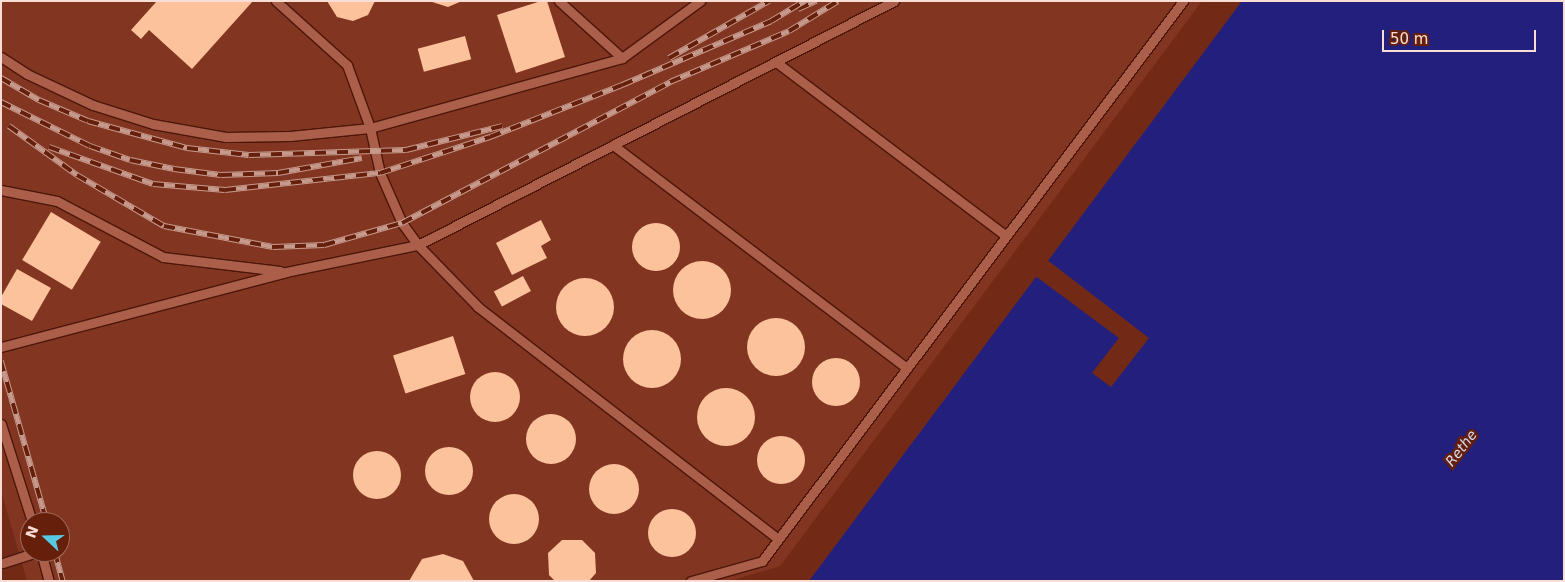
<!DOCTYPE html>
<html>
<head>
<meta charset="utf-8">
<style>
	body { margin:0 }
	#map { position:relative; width:1565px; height:582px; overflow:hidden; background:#722a17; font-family:"DejaVu Sans",sans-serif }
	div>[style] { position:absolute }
	.built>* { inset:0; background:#823521 }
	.water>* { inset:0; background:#231f7c }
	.pier>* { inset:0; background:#722a17 }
	.building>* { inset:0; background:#fcc29b; transform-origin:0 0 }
	.round { border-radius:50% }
	.roads { filter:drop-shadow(1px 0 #4c1608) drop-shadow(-1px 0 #4c1608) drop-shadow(0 1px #4c1608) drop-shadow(0 -1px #4c1608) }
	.lane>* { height:9px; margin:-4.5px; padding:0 4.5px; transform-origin:4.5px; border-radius:4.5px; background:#ab5e4a }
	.rail>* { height:5.5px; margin-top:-2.75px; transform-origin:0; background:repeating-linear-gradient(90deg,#651f0b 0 11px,#c5998c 0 22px); box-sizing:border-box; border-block:1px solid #c5998c }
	span { translate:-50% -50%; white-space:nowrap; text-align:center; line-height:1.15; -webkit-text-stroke:5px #651f0b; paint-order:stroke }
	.water-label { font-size:14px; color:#d8def8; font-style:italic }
	.frame { position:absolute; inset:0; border:2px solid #f9ded6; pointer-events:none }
	.north { position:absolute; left:20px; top:512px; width:50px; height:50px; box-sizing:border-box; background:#651f0b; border:1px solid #a06b5c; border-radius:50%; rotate:291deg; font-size:14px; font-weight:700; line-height:20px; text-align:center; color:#f9ded6 }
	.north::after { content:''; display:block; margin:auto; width:18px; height:22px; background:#58c9e3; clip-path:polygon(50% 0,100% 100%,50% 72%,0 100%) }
	.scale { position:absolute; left:1382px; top:30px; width:154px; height:22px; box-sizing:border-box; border:2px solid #f9ded6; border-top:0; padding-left:6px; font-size:15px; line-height:18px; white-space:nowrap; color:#f9ded6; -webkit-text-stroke:4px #651f0b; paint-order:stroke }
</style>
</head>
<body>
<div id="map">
	<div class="built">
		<div style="clip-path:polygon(evenodd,1px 1px,1202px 1px,780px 566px,730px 581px,27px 581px,1px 491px,1px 1px,30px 522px,60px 522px,60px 552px,30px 552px,30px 522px)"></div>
	</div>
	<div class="water">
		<div style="clip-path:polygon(1242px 1px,1564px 1px,1564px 581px,809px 581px)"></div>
	</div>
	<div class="pier">
		<div style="clip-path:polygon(1046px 259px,1149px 338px,1111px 387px,1092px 373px,1119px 338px,1034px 275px)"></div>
	</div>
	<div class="building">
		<div style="clip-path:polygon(157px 1px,253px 1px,192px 69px,149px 30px,141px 39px,131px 30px)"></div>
		<div style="clip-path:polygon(327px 1px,375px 1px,368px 15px,353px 21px,337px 17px)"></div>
		<div style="clip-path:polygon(429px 1px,462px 1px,448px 7px)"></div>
		<div style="clip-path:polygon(541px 1px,547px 1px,565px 57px,516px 73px,497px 15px)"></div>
		<div style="left:465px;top:36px;width:24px;height:49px;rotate:75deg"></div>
		<div style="left:51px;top:212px;width:58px;height:56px;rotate:31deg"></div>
		<div style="clip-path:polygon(541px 220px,551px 240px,541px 246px,547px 258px,512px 275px,496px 243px)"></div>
		<div class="round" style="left:632px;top:223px;width:48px;height:48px"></div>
		<div class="round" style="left:673px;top:261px;width:58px;height:58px"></div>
		<div style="clip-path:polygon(17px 269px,51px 288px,32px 321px,1px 304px,1px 297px)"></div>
		<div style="left:523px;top:276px;width:17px;height:33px;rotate:62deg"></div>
		<div class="round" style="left:556px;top:278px;width:58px;height:58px"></div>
		<div class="round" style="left:747px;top:318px;width:58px;height:58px"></div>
		<div class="round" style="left:623px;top:330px;width:58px;height:58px"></div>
		<div style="left:453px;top:336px;width:40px;height:63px;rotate:72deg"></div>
		<div class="round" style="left:812px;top:358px;width:48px;height:48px"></div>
		<div class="round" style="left:470px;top:372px;width:50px;height:50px"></div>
		<div class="round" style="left:697px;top:388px;width:58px;height:58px"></div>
		<div class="round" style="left:526px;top:414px;width:50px;height:50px"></div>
		<div class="round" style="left:757px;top:436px;width:48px;height:48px"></div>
		<div class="round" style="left:425px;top:447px;width:48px;height:48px"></div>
		<div class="round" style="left:353px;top:451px;width:48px;height:48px"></div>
		<div class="round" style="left:589px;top:464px;width:50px;height:50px"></div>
		<div class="round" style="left:489px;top:494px;width:50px;height:50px"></div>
		<div class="round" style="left:648px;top:509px;width:48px;height:48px"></div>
		<div style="clip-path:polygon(562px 540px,582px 540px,595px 553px,596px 573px,589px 581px,555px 581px,549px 575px,548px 553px)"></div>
		<div style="clip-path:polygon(443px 554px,463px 561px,474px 581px,409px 581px,422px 559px)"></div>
	</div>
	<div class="roads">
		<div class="lane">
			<div style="left:276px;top:1px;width:96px;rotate:42deg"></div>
			<div style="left:347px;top:65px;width:67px;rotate:69.9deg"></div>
			<div style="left:370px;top:128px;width:46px;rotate:77.5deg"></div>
			<div style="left:380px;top:173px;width:55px;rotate:66.3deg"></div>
			<div style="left:402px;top:223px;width:27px;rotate:54deg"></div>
			<div style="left:418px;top:245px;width:86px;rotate:45.9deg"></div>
			<div style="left:478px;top:307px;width:379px;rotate:37.7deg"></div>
			<div style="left:559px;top:1px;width:85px;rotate:42.1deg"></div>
			<div style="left:1px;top:57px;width:31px;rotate:33deg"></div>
			<div style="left:27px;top:74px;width:73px;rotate:25.2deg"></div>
			<div style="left:93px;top:105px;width:63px;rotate:17.6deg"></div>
			<div style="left:153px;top:124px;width:74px;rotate:10.1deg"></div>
			<div style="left:226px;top:137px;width:64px;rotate:-0.9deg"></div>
			<div style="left:290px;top:136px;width:80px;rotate:-5.7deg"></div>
			<div style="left:370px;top:128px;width:262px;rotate:-15.5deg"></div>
			<div style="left:622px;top:58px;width:97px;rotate:-36.2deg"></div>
			<div style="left:776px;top:62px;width:288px;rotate:37.1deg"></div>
			<div style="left:613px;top:145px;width:369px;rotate:37.2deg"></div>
			<div style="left:1px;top:190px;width:57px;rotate:11.1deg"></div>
			<div style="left:57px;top:201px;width:120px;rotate:27.8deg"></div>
			<div style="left:163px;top:257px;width:118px;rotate:6.8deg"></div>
			<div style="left:1px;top:347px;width:295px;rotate:-14.7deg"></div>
			<div style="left:286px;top:272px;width:135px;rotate:-11.6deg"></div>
			<div style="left:418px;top:245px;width:535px;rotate:-27.14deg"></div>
			<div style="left:1px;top:424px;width:103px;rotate:72.4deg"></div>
			<div style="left:41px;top:552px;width:30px;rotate:75deg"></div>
			<div style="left:3px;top:563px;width:36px;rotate:-18deg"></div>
			<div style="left:691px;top:581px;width:74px;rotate:-15.7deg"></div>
			<div style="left:762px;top:561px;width:701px;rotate:-53.06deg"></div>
		</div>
	</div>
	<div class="rail">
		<div style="left:798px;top:9px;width:20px;rotate:-24deg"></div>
		<div style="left:669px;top:58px;width:115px;rotate:-29.7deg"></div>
		<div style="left:1px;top:78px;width:44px;rotate:30.1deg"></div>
		<div style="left:39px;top:100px;width:53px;rotate:23.2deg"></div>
		<div style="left:88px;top:121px;width:103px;rotate:15.3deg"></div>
		<div style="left:187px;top:148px;width:62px;rotate:6.4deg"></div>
		<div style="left:249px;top:155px;width:157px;rotate:-1.8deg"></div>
		<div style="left:406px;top:150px;width:99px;rotate:-14deg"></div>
		<div style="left:1px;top:102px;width:99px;rotate:26.3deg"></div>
		<div style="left:90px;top:146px;width:42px;rotate:19.3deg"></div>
		<div style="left:130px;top:160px;width:45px;rotate:11.6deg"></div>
		<div style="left:174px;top:169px;width:47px;rotate:7.3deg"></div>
		<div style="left:221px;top:175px;width:57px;rotate:-2deg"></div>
		<div style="left:278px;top:173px;width:85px;rotate:-10.1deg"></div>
		<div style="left:9px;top:126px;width:84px;rotate:35.8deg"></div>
		<div style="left:77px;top:175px;width:101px;rotate:30.4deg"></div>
		<div style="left:164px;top:226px;width:111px;rotate:10.9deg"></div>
		<div style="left:273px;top:247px;width:51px;rotate:-2.2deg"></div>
		<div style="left:324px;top:245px;width:81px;rotate:-15.8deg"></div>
		<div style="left:402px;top:223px;width:303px;rotate:-27.7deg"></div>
		<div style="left:670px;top:82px;width:129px;rotate:-23.2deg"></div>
		<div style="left:789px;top:31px;width:57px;rotate:-31.5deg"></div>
		<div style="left:49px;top:147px;width:110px;rotate:19.6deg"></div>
		<div style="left:153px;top:184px;width:72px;rotate:4.8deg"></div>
		<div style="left:225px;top:190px;width:156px;rotate:-6.3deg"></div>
		<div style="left:380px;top:173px;width:116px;rotate:-18.1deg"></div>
		<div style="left:490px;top:137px;width:142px;rotate:-21.5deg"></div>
		<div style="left:622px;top:85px;width:162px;rotate:-23.2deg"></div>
		<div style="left:771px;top:21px;width:39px;rotate:-31deg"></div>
		<div style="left:1px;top:361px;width:167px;rotate:74.1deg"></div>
		<div style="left:55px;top:552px;width:30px;rotate:75deg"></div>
	</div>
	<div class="water-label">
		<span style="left:1461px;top:448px;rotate:-52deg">Rethe</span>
	</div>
	<div class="frame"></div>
	<div class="north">N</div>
	<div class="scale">50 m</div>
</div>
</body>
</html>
